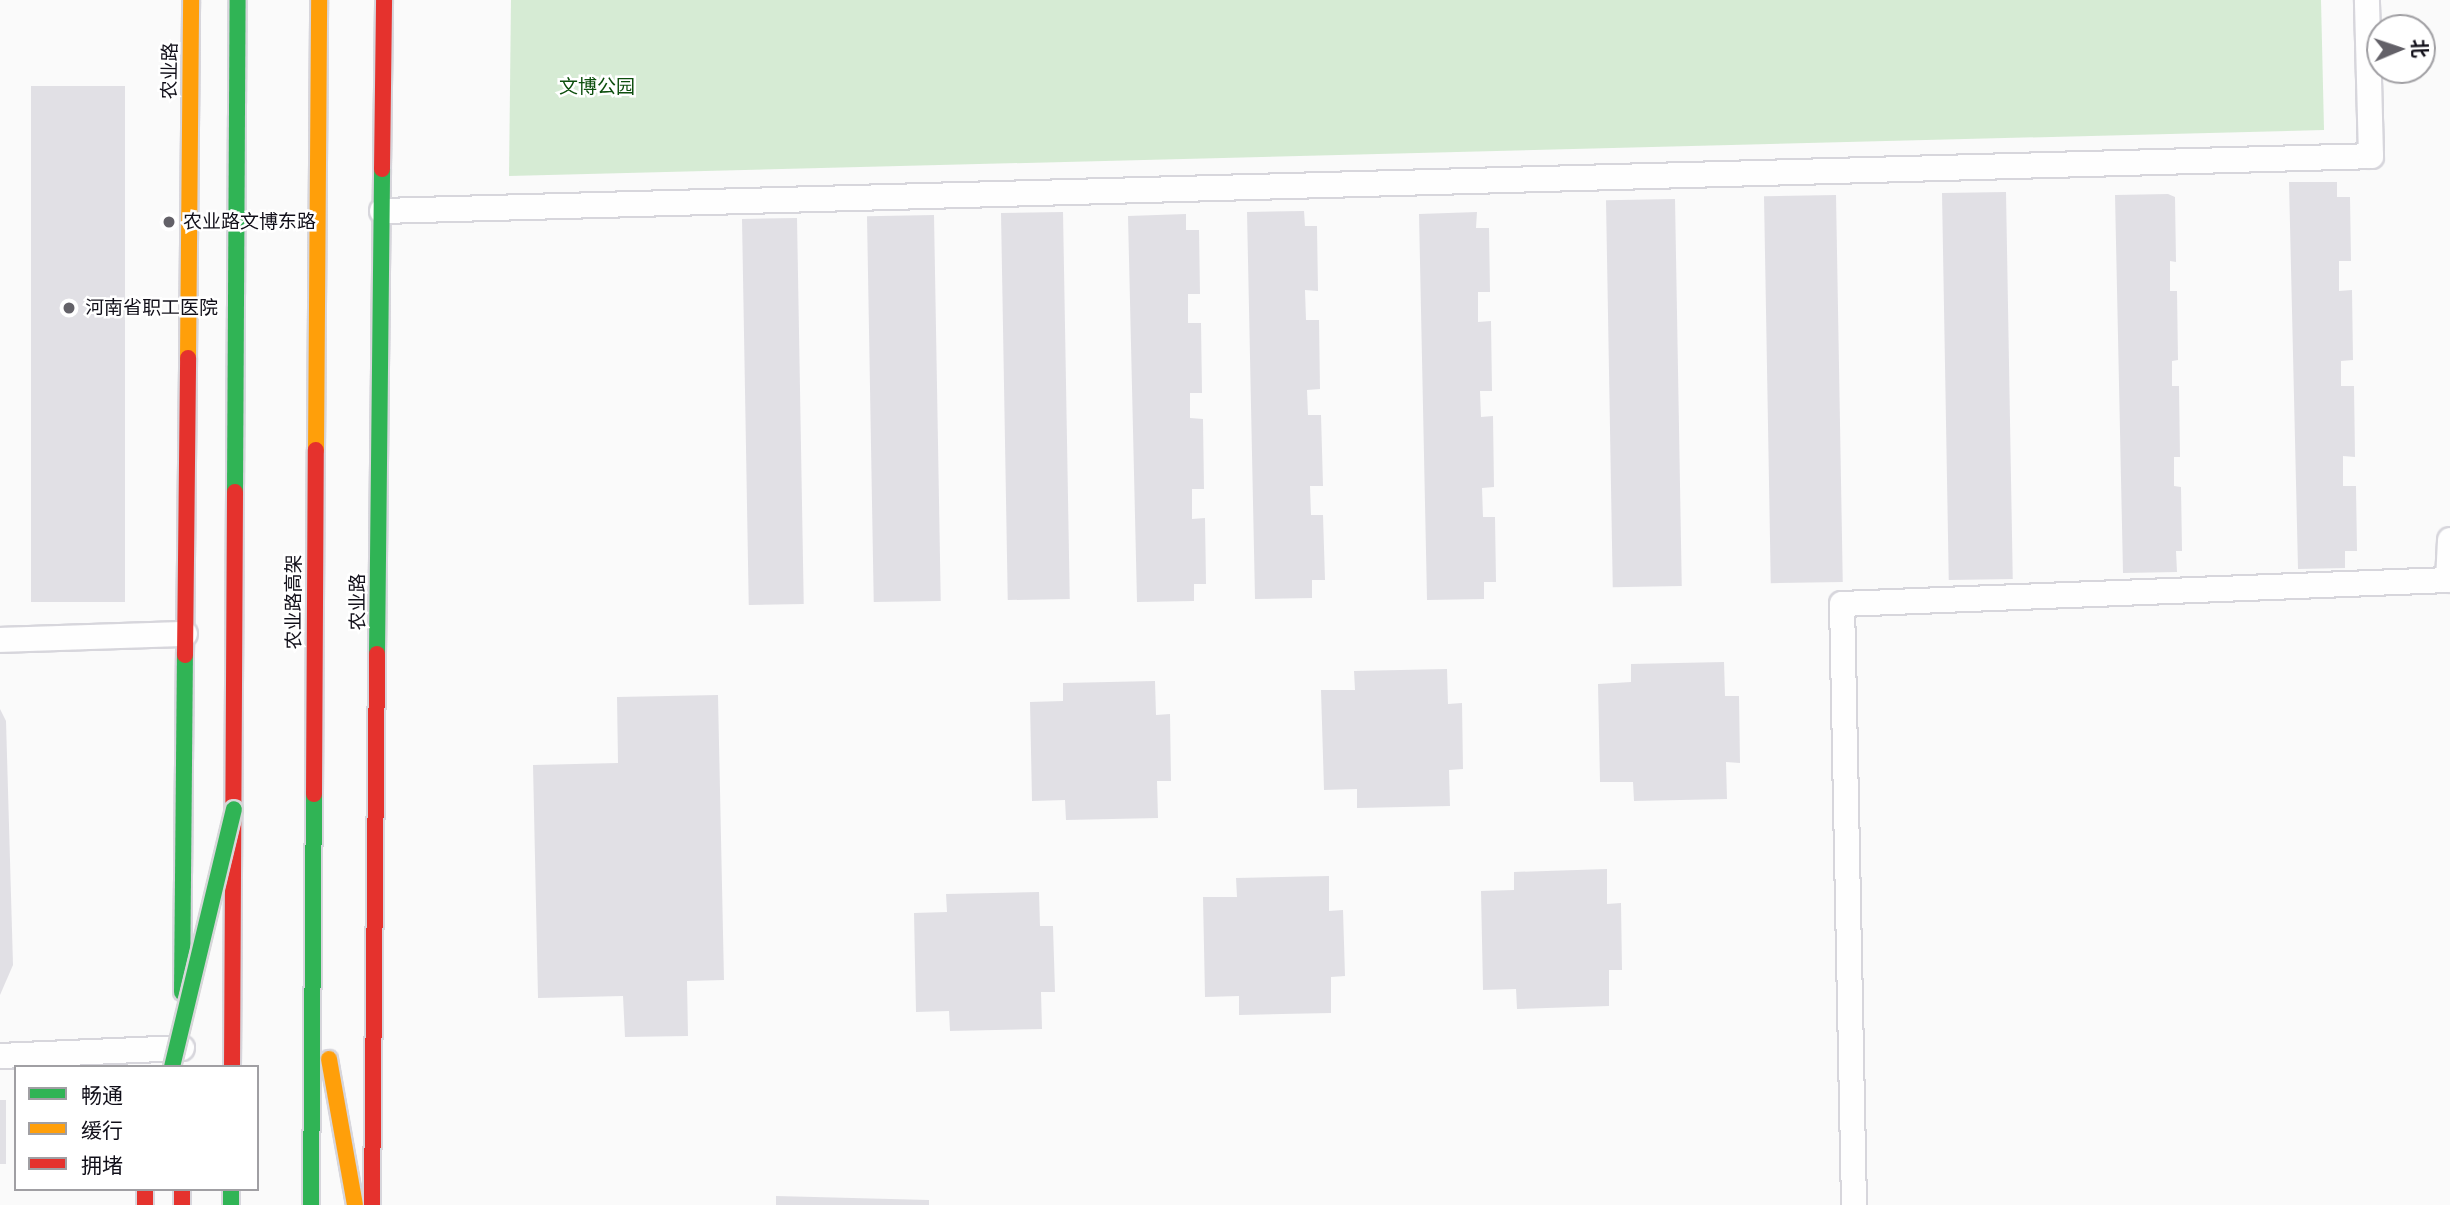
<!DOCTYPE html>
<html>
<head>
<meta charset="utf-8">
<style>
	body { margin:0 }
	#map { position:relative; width:2450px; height:1205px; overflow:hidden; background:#fafafa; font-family:Mulish,"Noto Sans SC",sans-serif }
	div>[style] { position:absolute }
	.green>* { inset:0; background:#d6ebd4 }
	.building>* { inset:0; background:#e1e0e5; transform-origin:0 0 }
	.roads { filter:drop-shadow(2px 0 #d7d6dc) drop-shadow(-2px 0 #d7d6dc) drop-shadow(0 2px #d7d6dc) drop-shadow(0 -2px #d7d6dc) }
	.lane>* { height:24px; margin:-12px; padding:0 12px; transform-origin:12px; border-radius:12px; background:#fefefe }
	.fast>* { height:16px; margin:-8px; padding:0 8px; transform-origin:8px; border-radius:8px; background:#30b455 }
	.slow>* { height:16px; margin:-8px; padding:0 8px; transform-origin:8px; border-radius:8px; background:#ff9f0a }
	.jam>* { height:16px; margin:-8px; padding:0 8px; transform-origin:8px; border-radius:8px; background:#e5322d }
	.bridges { filter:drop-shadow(2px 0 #d7d7d9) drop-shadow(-2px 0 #d7d7d9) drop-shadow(0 2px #d7d7d9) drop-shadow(0 -2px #d7d7d9) }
	.fast-bridge>* { height:16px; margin:-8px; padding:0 8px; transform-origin:8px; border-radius:8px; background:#30b455 }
	.dots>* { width:19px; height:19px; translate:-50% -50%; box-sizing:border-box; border:4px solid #fff; border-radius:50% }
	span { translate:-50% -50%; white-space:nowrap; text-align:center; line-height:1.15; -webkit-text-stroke:5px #fff; paint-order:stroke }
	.street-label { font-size:19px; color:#110f19 }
	.park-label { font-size:19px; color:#0d4e0d }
	.poi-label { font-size:19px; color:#110f19 }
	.left { translate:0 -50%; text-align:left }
	.legend { position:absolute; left:14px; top:1065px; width:245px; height:126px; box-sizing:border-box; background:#fff; border:2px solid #a09fa3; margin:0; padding:9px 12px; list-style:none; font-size:21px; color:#110f19 }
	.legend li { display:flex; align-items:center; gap:14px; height:35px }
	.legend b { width:35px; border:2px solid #a09fa3 }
	.north { position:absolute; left:2366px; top:14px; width:70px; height:70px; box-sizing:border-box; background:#fff; border:2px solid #a09fa3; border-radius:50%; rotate:88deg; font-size:19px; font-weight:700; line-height:28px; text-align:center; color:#110f19 }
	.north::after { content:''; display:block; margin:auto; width:24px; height:32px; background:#636168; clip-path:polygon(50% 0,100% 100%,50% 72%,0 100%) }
</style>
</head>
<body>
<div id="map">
	<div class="green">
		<div style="clip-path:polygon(511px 0,2321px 0,2324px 130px,509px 176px)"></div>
	</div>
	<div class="building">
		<div style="left:31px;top:86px;width:94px;height:516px"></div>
		<div style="clip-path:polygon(2289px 182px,2337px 182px,2337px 197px,2350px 197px,2351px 261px,2339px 261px,2339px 291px,2352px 290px,2353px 360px,2341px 361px,2341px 386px,2354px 386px,2355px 457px,2343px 456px,2343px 486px,2356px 486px,2357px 551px,2345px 551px,2345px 568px,2298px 569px)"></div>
		<div style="left:2006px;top:192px;width:387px;height:64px;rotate:89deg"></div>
		<div style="clip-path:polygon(2168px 194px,2175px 197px,2176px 262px,2170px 261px,2170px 291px,2177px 291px,2178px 360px,2172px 361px,2172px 386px,2179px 386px,2180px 457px,2174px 457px,2174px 486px,2181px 487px,2182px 551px,2176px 551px,2177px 572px,2123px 573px,2115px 195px)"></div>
		<div style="left:1836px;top:195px;width:387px;height:72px;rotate:89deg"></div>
		<div style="left:1675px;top:199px;width:387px;height:69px;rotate:89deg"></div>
		<div style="clip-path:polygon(1304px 211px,1305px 226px,1317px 226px,1318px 291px,1305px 290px,1306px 320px,1319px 320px,1320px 389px,1307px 390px,1308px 415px,1321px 415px,1323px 486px,1310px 486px,1311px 515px,1323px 515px,1325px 580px,1312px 580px,1312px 598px,1255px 599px,1247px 212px)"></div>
		<div style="left:1063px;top:212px;width:387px;height:62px;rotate:89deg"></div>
		<div style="clip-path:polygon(1477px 212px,1476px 228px,1489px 228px,1490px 292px,1478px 292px,1478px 322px,1491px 321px,1492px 391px,1480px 391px,1481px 417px,1493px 416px,1494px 487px,1482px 488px,1483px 517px,1495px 517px,1496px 582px,1484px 582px,1484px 599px,1427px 600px,1419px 214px)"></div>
		<div style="clip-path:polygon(1186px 214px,1186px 230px,1199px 230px,1200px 294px,1188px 294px,1188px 323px,1201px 323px,1202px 393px,1190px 393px,1190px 418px,1203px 419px,1204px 489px,1192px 489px,1192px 519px,1205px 518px,1206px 584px,1194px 584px,1194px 601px,1137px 602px,1128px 216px)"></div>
		<div style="left:934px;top:215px;width:386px;height:67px;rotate:89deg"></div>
		<div style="left:797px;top:218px;width:386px;height:55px;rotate:89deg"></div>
		<div style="clip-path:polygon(1724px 662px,1725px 696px,1739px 696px,1740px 763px,1726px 762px,1727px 799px,1634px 801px,1633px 782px,1600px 782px,1598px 684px,1631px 682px,1631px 664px)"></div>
		<div style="clip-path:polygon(1447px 669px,1448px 704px,1462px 703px,1463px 769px,1449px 770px,1450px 806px,1357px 808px,1357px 789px,1324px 790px,1321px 690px,1355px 690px,1354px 671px)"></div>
		<div style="clip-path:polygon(1155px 681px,1156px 715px,1170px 714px,1171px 781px,1157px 781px,1158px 818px,1066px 820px,1065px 800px,1032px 801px,1030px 702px,1063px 701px,1063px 683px)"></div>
		<div style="clip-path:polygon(718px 695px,724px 980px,687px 981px,688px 1036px,625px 1037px,623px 996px,538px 998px,533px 765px,618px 763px,617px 697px)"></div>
		<div style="clip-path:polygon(0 709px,6px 721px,13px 965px,0 995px)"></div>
		<div style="clip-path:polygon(1607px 869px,1607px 904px,1621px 903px,1622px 970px,1609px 970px,1609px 1006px,1517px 1009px,1516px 989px,1483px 990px,1481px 891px,1514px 890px,1514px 872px)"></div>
		<div style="clip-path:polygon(1329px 876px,1329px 911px,1343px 910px,1345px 976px,1331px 977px,1331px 1013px,1239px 1015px,1239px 996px,1205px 997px,1203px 897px,1237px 897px,1236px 878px)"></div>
		<div style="clip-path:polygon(1039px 892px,1040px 926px,1053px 926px,1055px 992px,1041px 992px,1042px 1029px,950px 1031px,949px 1011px,916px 1012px,914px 913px,947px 912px,946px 894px)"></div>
		<div style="left:0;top:1100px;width:6px;height:64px"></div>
		<div style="clip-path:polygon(776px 1196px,929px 1200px,929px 1205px,776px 1205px)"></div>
	</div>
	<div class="roads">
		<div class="lane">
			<div style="left:382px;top:211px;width:1990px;rotate:-1.58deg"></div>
			<div style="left:2371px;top:156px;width:156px;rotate:-91.5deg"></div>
			<div style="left:0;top:640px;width:185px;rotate:-1.9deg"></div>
			<div style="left:0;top:1056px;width:182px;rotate:-2.5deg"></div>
			<div style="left:1854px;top:1205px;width:601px;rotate:-91.14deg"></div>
			<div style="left:1842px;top:604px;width:606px;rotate:-2.27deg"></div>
			<div style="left:2448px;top:580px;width:40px;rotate:-87.1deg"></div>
		</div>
		<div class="fast">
			<div style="left:235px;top:492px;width:492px;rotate:-89.7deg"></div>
			<div style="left:377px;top:654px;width:485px;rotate:-89.4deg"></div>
			<div style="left:182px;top:992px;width:337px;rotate:-89.5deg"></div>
			<div style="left:231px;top:1189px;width:16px;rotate:90deg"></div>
			<div style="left:311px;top:1205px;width:411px;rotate:-89.6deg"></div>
		</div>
		<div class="slow">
			<div style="left:188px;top:358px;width:358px;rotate:-89.5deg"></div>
			<div style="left:316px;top:450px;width:450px;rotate:-89.6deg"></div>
			<div style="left:329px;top:1059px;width:148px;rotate:79.9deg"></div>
		</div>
		<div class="jam">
			<div style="left:382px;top:169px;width:169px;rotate:-89.3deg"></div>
			<div style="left:185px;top:655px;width:297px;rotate:-89.4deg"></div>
			<div style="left:314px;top:794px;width:344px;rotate:-89.7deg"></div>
			<div style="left:232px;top:1067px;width:575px;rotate:-89.7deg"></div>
			<div style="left:145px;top:1189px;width:16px;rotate:90deg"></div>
			<div style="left:182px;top:1189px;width:16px;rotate:90deg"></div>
			<div style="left:372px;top:1205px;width:551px;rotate:-89.48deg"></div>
		</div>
	</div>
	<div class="bridges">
		<div class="fast-bridge">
			<div style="left:172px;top:1067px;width:265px;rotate:-76.5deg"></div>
		</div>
	</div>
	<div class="dots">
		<div style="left:169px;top:222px;background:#636168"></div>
		<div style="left:69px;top:308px;background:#636168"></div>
	</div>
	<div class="street-label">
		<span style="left:170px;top:71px;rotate:-89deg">农业路</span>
		<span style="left:294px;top:602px;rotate:-90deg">农业路高架</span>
		<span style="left:358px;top:602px;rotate:-90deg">农业路</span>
	</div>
	<div class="park-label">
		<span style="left:597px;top:87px">文博公园</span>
	</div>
	<div class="poi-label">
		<span class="left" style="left:183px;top:222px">农业路文博东路</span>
		<span class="left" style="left:85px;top:308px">河南省职工医院</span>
	</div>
	<ul class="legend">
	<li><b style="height:9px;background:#30b455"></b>畅通</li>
	<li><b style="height:9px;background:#ff9f0a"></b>缓行</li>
	<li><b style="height:9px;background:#e5322d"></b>拥堵</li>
	</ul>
	<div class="north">北</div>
</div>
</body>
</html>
